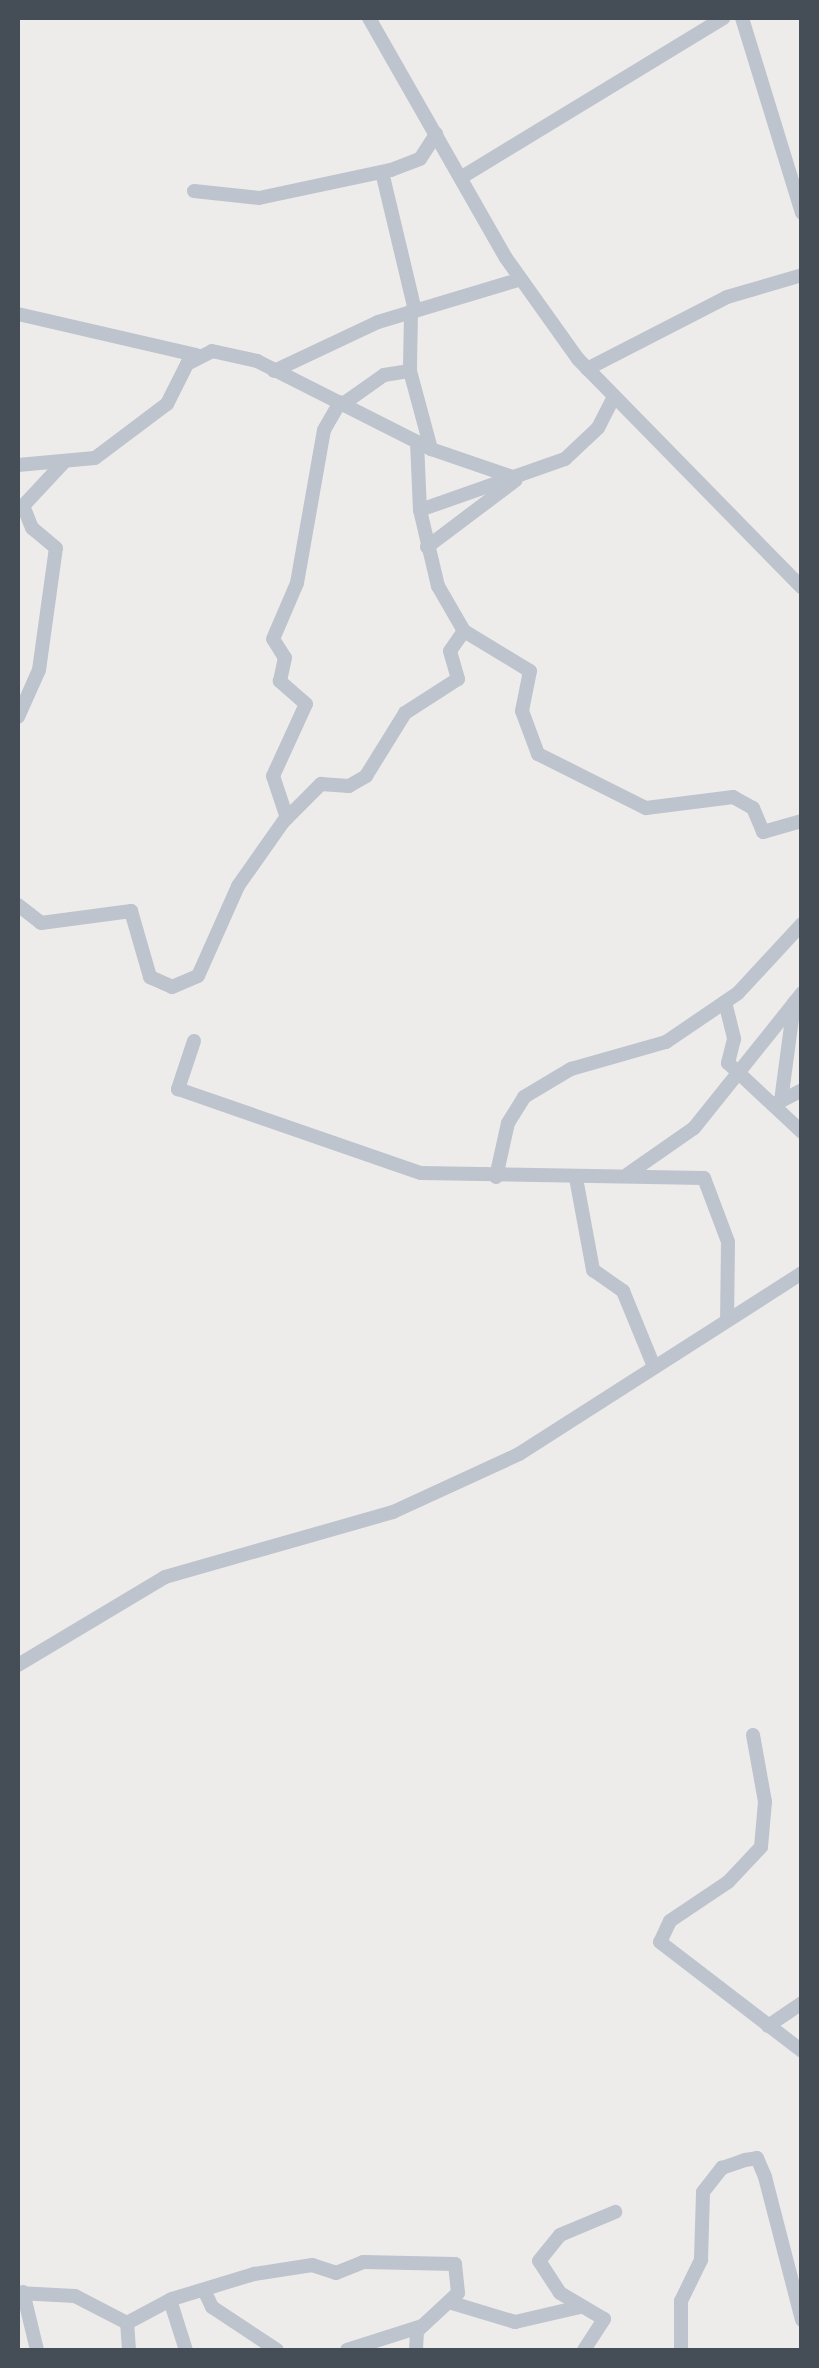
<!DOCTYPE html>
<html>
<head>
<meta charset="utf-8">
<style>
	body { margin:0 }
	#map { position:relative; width:819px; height:2368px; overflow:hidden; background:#eeeceb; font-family:Overpass,sans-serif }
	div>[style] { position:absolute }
	.minor>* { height:14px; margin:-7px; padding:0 7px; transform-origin:7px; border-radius:7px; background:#bdc4cd }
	span { translate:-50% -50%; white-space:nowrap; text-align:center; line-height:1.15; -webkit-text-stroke:8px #fff; paint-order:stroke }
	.frame { position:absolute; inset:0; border:20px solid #454d57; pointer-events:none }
</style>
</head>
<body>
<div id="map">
	<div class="minor">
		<div style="left:369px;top:18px;width:276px;rotate:60.3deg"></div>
		<div style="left:506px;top:258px;width:124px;rotate:54.5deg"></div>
		<div style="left:578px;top:359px;width:320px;rotate:45.6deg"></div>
		<div style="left:742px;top:18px;width:204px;rotate:72.9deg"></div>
		<div style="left:382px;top:172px;width:142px;rotate:76.6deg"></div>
		<div style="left:462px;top:177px;width:306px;rotate:-31.3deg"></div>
		<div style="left:194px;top:191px;width:65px;rotate:6.1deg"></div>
		<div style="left:259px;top:198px;width:135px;rotate:-12deg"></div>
		<div style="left:391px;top:170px;width:31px;rotate:-21deg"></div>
		<div style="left:420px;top:159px;width:30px;rotate:-57deg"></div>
		<div style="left:411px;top:311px;width:60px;rotate:91deg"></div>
		<div style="left:410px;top:371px;width:81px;rotate:74.9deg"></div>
		<div style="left:18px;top:314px;width:183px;rotate:13deg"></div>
		<div style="left:587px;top:369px;width:157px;rotate:-27.2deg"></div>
		<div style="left:727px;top:297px;width:78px;rotate:-16.3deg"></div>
		<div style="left:274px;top:371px;width:115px;rotate:-25.2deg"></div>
		<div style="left:378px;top:322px;width:149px;rotate:-16.7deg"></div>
		<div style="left:343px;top:404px;width:50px;rotate:-35.3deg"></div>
		<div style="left:384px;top:375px;width:26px;rotate:-9deg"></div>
		<div style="left:417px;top:442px;width:68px;rotate:87.5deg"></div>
		<div style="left:420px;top:510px;width:78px;rotate:76.7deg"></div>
		<div style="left:438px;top:586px;width:52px;rotate:60deg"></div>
		<div style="left:464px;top:631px;width:77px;rotate:31.2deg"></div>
		<div style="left:530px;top:671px;width:41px;rotate:101.3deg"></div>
		<div style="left:522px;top:711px;width:46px;rotate:69.6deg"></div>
		<div style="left:538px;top:754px;width:121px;rotate:26.6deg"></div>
		<div style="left:646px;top:808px;width:88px;rotate:-7.2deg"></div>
		<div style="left:733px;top:797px;width:23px;rotate:29deg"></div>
		<div style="left:753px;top:808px;width:26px;rotate:67deg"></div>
		<div style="left:763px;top:832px;width:41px;rotate:-15.8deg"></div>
		<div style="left:18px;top:465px;width:77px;rotate:-5.2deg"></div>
		<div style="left:95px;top:458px;width:90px;rotate:-36.9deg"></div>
		<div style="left:167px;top:404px;width:45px;rotate:-63.4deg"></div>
		<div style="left:187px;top:364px;width:28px;rotate:-27deg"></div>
		<div style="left:212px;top:351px;width:46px;rotate:12.5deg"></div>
		<div style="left:257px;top:361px;width:195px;rotate:26.8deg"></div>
		<div style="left:431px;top:449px;width:89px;rotate:19deg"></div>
		<div style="left:420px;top:510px;width:154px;rotate:-19.4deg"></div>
		<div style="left:565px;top:459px;width:45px;rotate:-43.2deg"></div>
		<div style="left:598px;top:428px;width:33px;rotate:-63deg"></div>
		<div style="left:427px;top:547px;width:111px;rotate:-37deg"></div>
		<div style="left:18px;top:717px;width:51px;rotate:-65.9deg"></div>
		<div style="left:39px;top:670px;width:123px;rotate:-82.1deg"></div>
		<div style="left:56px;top:548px;width:31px;rotate:-140deg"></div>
		<div style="left:32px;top:528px;width:24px;rotate:-112deg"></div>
		<div style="left:23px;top:506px;width:60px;rotate:-47deg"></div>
		<div style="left:287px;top:818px;width:44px;rotate:-108.4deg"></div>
		<div style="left:273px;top:776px;width:79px;rotate:-65.4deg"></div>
		<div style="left:306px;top:704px;width:35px;rotate:-139deg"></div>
		<div style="left:280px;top:681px;width:24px;rotate:-78deg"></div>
		<div style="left:285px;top:658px;width:22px;rotate:-122deg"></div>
		<div style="left:273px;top:639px;width:61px;rotate:-66.8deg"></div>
		<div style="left:297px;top:583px;width:155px;rotate:-80deg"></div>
		<div style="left:324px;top:430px;width:32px;rotate:-60deg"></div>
		<div style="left:18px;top:905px;width:29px;rotate:38deg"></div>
		<div style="left:41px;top:923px;width:91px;rotate:-7.6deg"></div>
		<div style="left:131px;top:911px;width:69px;rotate:73.9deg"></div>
		<div style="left:150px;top:977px;width:24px;rotate:24deg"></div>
		<div style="left:172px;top:987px;width:28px;rotate:-23deg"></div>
		<div style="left:198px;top:976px;width:98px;rotate:-66deg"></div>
		<div style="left:238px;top:886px;width:78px;rotate:-54.9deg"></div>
		<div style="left:283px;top:822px;width:54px;rotate:-45deg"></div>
		<div style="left:321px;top:784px;width:28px;rotate:4deg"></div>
		<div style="left:349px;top:786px;width:20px;rotate:-30deg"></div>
		<div style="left:366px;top:776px;width:74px;rotate:-58.2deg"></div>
		<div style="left:405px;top:713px;width:63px;rotate:-32.7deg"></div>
		<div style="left:458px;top:679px;width:29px;rotate:-106deg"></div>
		<div style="left:450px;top:651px;width:24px;rotate:-55deg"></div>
		<div style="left:725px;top:1002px;width:38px;rotate:76deg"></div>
		<div style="left:734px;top:1039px;width:25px;rotate:104deg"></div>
		<div style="left:728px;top:1063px;width:101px;rotate:43deg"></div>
		<div style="left:194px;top:1041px;width:51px;rotate:108.4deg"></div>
		<div style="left:178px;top:1089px;width:257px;rotate:19.1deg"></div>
		<div style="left:421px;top:1173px;width:283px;rotate:1deg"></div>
		<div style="left:704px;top:1178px;width:68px;rotate:69.4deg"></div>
		<div style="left:728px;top:1242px;width:78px;rotate:90.7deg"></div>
		<div style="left:781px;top:1101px;width:99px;rotate:-82.4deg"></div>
		<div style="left:773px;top:1105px;width:33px;rotate:-27deg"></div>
		<div style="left:628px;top:1174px;width:80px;rotate:-34.9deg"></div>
		<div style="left:694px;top:1128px;width:173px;rotate:-51.3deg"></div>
		<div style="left:496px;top:1177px;width:55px;rotate:-77.5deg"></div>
		<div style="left:508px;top:1123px;width:31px;rotate:-58deg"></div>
		<div style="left:524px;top:1097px;width:55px;rotate:-30.8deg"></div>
		<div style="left:571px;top:1069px;width:99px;rotate:-15.9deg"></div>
		<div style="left:666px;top:1042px;width:87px;rotate:-34.2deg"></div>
		<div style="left:738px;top:993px;width:94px;rotate:-47.2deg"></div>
		<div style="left:576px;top:1178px;width:94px;rotate:79.5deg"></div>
		<div style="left:593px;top:1270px;width:37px;rotate:35deg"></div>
		<div style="left:623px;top:1291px;width:79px;rotate:67.7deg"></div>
		<div style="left:18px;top:1665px;width:171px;rotate:-30.9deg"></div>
		<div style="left:165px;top:1577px;width:237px;rotate:-15.9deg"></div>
		<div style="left:393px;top:1512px;width:139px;rotate:-24.7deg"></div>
		<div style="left:519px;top:1454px;width:336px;rotate:-32.6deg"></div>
		<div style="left:753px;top:1735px;width:68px;rotate:79.8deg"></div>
		<div style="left:765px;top:1802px;width:45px;rotate:95.1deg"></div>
		<div style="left:761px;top:1847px;width:48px;rotate:133.3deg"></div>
		<div style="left:728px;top:1882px;width:70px;rotate:146.1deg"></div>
		<div style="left:670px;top:1921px;width:23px;rotate:115deg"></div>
		<div style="left:660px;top:1942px;width:179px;rotate:37.5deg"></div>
		<div style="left:768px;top:2026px;width:41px;rotate:-34.1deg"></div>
		<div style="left:23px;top:2292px;width:60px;rotate:76.4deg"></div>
		<div style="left:205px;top:2292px;width:17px;rotate:65deg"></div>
		<div style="left:212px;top:2307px;width:78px;rotate:33.5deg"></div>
		<div style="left:18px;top:2293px;width:57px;rotate:3deg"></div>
		<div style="left:75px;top:2296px;width:59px;rotate:27.4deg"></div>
		<div style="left:170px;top:2300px;width:52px;rotate:72.3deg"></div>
		<div style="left:452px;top:2303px;width:66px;rotate:16.8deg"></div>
		<div style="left:515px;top:2322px;width:67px;rotate:-13deg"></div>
		<div style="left:129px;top:2350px;width:27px;rotate:-94deg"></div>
		<div style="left:127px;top:2323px;width:51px;rotate:-28.1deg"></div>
		<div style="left:172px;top:2299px;width:86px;rotate:-17deg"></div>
		<div style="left:254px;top:2274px;width:59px;rotate:-8.8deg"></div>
		<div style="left:312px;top:2265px;width:25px;rotate:18deg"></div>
		<div style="left:336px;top:2273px;width:29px;rotate:-22deg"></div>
		<div style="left:363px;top:2262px;width:92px;rotate:1.2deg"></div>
		<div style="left:455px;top:2264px;width:29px;rotate:84deg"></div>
		<div style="left:458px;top:2293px;width:56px;rotate:137.2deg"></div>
		<div style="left:417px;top:2331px;width:19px;rotate:93deg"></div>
		<div style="left:347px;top:2350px;width:79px;rotate:-17.7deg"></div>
		<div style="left:584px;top:2350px;width:37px;rotate:-57deg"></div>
		<div style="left:604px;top:2319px;width:51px;rotate:-149.4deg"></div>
		<div style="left:560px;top:2293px;width:38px;rotate:-123deg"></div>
		<div style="left:539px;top:2261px;width:33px;rotate:-51deg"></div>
		<div style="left:560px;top:2235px;width:60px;rotate:-22.7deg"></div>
		<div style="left:681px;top:2350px;width:49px;rotate:-90deg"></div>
		<div style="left:681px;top:2301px;width:46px;rotate:-64deg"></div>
		<div style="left:701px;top:2260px;width:68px;rotate:-88.3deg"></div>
		<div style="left:703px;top:2192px;width:31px;rotate:-52deg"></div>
		<div style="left:722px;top:2168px;width:24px;rotate:-19deg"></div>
		<div style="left:745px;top:2160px;width:12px;rotate:-9deg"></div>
		<div style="left:757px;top:2158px;width:21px;rotate:67deg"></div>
		<div style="left:765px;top:2177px;width:148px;rotate:75.5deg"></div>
	</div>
	<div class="frame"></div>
</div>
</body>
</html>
